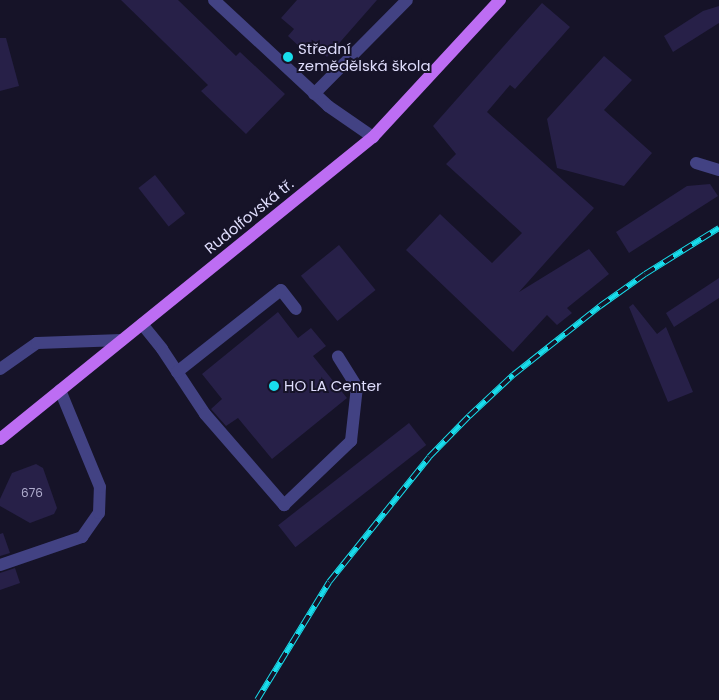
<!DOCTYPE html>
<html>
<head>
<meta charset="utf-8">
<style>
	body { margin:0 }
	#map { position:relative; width:719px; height:700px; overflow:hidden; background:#161328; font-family:Poppins,sans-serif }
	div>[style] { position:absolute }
	.building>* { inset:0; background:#272048; transform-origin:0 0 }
	.minor>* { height:12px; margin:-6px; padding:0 6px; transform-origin:6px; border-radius:6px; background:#424283 }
	.major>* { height:12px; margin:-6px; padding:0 6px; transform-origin:6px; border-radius:6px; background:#bd6df3 }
	.rail>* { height:5.5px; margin-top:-2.75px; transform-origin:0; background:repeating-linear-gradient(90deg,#161328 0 11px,#18ddec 0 22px); box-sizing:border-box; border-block:1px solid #18ddec }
	.dots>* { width:14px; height:14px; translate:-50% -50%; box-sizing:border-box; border:2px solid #161328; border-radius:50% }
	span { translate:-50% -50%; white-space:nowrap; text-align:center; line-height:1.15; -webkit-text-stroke:4px #161328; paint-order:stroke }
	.number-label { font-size:12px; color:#b1aecf }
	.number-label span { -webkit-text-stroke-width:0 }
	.poi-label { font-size:15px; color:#dfddfc }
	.left { translate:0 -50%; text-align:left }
	.street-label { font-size:15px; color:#dfddfc }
</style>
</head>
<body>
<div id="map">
	<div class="building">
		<div style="clip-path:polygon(121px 0,178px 0,236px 56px,240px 52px,285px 94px,246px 134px,201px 91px,208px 85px)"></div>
		<div style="clip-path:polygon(297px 0,377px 0,327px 57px,310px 42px,303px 50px,288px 36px,294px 29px,281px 18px)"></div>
		<div style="clip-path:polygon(542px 3px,570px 27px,515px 89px,510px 85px,487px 112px,594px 208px,519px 292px,589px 249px,609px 274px,567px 308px,572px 313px,557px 325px,547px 315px,513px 352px,406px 250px,440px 214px,492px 263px,522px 233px,446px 164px,456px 154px,433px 126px)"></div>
		<div style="clip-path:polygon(719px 6px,719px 23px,673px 52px,664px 36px,703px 11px)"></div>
		<div style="clip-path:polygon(0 38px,6px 38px,19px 86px,0 91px)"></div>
		<div style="clip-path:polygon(604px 56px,632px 80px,604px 110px,652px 153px,624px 186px,557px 168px,547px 119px)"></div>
		<div style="left:155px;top:175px;width:49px;height:21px;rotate:52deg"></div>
		<div style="clip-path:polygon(710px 184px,718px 196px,629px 253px,616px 232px,687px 186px)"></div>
		<div style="left:339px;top:245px;width:58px;height:49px;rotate:51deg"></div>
		<div style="clip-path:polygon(719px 278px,719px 298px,674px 327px,666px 313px)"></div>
		<div style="clip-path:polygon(633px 304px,657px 334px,666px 327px,693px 392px,668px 402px,629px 307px)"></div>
		<div style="clip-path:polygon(278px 312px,298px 338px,311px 328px,326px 346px,313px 356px,347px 398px,272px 459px,238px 418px,226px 426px,211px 409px,222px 399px,202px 374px)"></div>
		<div style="left:409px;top:423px;width:28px;height:166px;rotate:52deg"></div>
		<div style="clip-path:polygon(36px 464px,43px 468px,57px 508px,54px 514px,30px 523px,0 506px,0 499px,12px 473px)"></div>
		<div style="clip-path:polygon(3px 533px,10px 553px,0 556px,0 534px)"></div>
		<div style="clip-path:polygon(15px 568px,20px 583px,0 590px,0 573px)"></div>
	</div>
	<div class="minor">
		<div style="left:214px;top:0;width:156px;rotate:42.9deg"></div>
		<div style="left:328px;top:106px;width:55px;rotate:34.6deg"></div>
		<div style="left:314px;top:94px;width:132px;rotate:-45.3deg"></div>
		<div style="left:696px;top:163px;width:24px;rotate:17deg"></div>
		<div style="left:142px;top:324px;width:32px;rotate:51deg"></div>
		<div style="left:162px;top:349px;width:78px;rotate:56.5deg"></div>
		<div style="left:205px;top:414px;width:121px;rotate:49deg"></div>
		<div style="left:284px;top:505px;width:93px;rotate:-43.7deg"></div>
		<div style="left:351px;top:441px;width:54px;rotate:-83.7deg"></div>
		<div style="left:357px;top:387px;width:36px;rotate:-122deg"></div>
		<div style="left:0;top:369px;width:45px;rotate:-35.1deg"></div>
		<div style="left:37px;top:343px;width:85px;rotate:-2deg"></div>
		<div style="left:177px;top:372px;width:132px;rotate:-38.3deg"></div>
		<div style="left:281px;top:290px;width:24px;rotate:52deg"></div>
		<div style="left:0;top:565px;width:87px;rotate:-18.9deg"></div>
		<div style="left:82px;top:537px;width:29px;rotate:-55deg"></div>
		<div style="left:99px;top:513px;width:26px;rotate:-88deg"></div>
		<div style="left:100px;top:487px;width:105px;rotate:-112.4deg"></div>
	</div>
	<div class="major">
		<div style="left:0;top:439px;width:480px;rotate:-39deg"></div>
		<div style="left:373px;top:137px;width:187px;rotate:-47.2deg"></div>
	</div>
	<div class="rail">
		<div style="left:257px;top:700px;width:138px;rotate:-58.6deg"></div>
		<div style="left:329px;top:582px;width:160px;rotate:-51.3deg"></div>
		<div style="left:429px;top:457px;width:57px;rotate:-45.7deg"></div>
		<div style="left:469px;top:416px;width:60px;rotate:-43deg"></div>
		<div style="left:513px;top:375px;width:111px;rotate:-38.4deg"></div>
		<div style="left:600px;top:306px;width:55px;rotate:-35.4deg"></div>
		<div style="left:645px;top:274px;width:87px;rotate:-31.9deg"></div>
	</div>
	<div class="dots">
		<div style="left:288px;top:57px;background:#18ddec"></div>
		<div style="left:274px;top:386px;background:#18ddec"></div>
	</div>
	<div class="number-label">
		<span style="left:32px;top:493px">676</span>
	</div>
	<div class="poi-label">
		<span class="left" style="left:298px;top:57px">Střední<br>zemědělská škola</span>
		<span class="left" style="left:284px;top:386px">HO LA Center</span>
	</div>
	<div class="street-label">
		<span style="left:249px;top:216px;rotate:-39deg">Rudolfovská tř.</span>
	</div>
</div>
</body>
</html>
